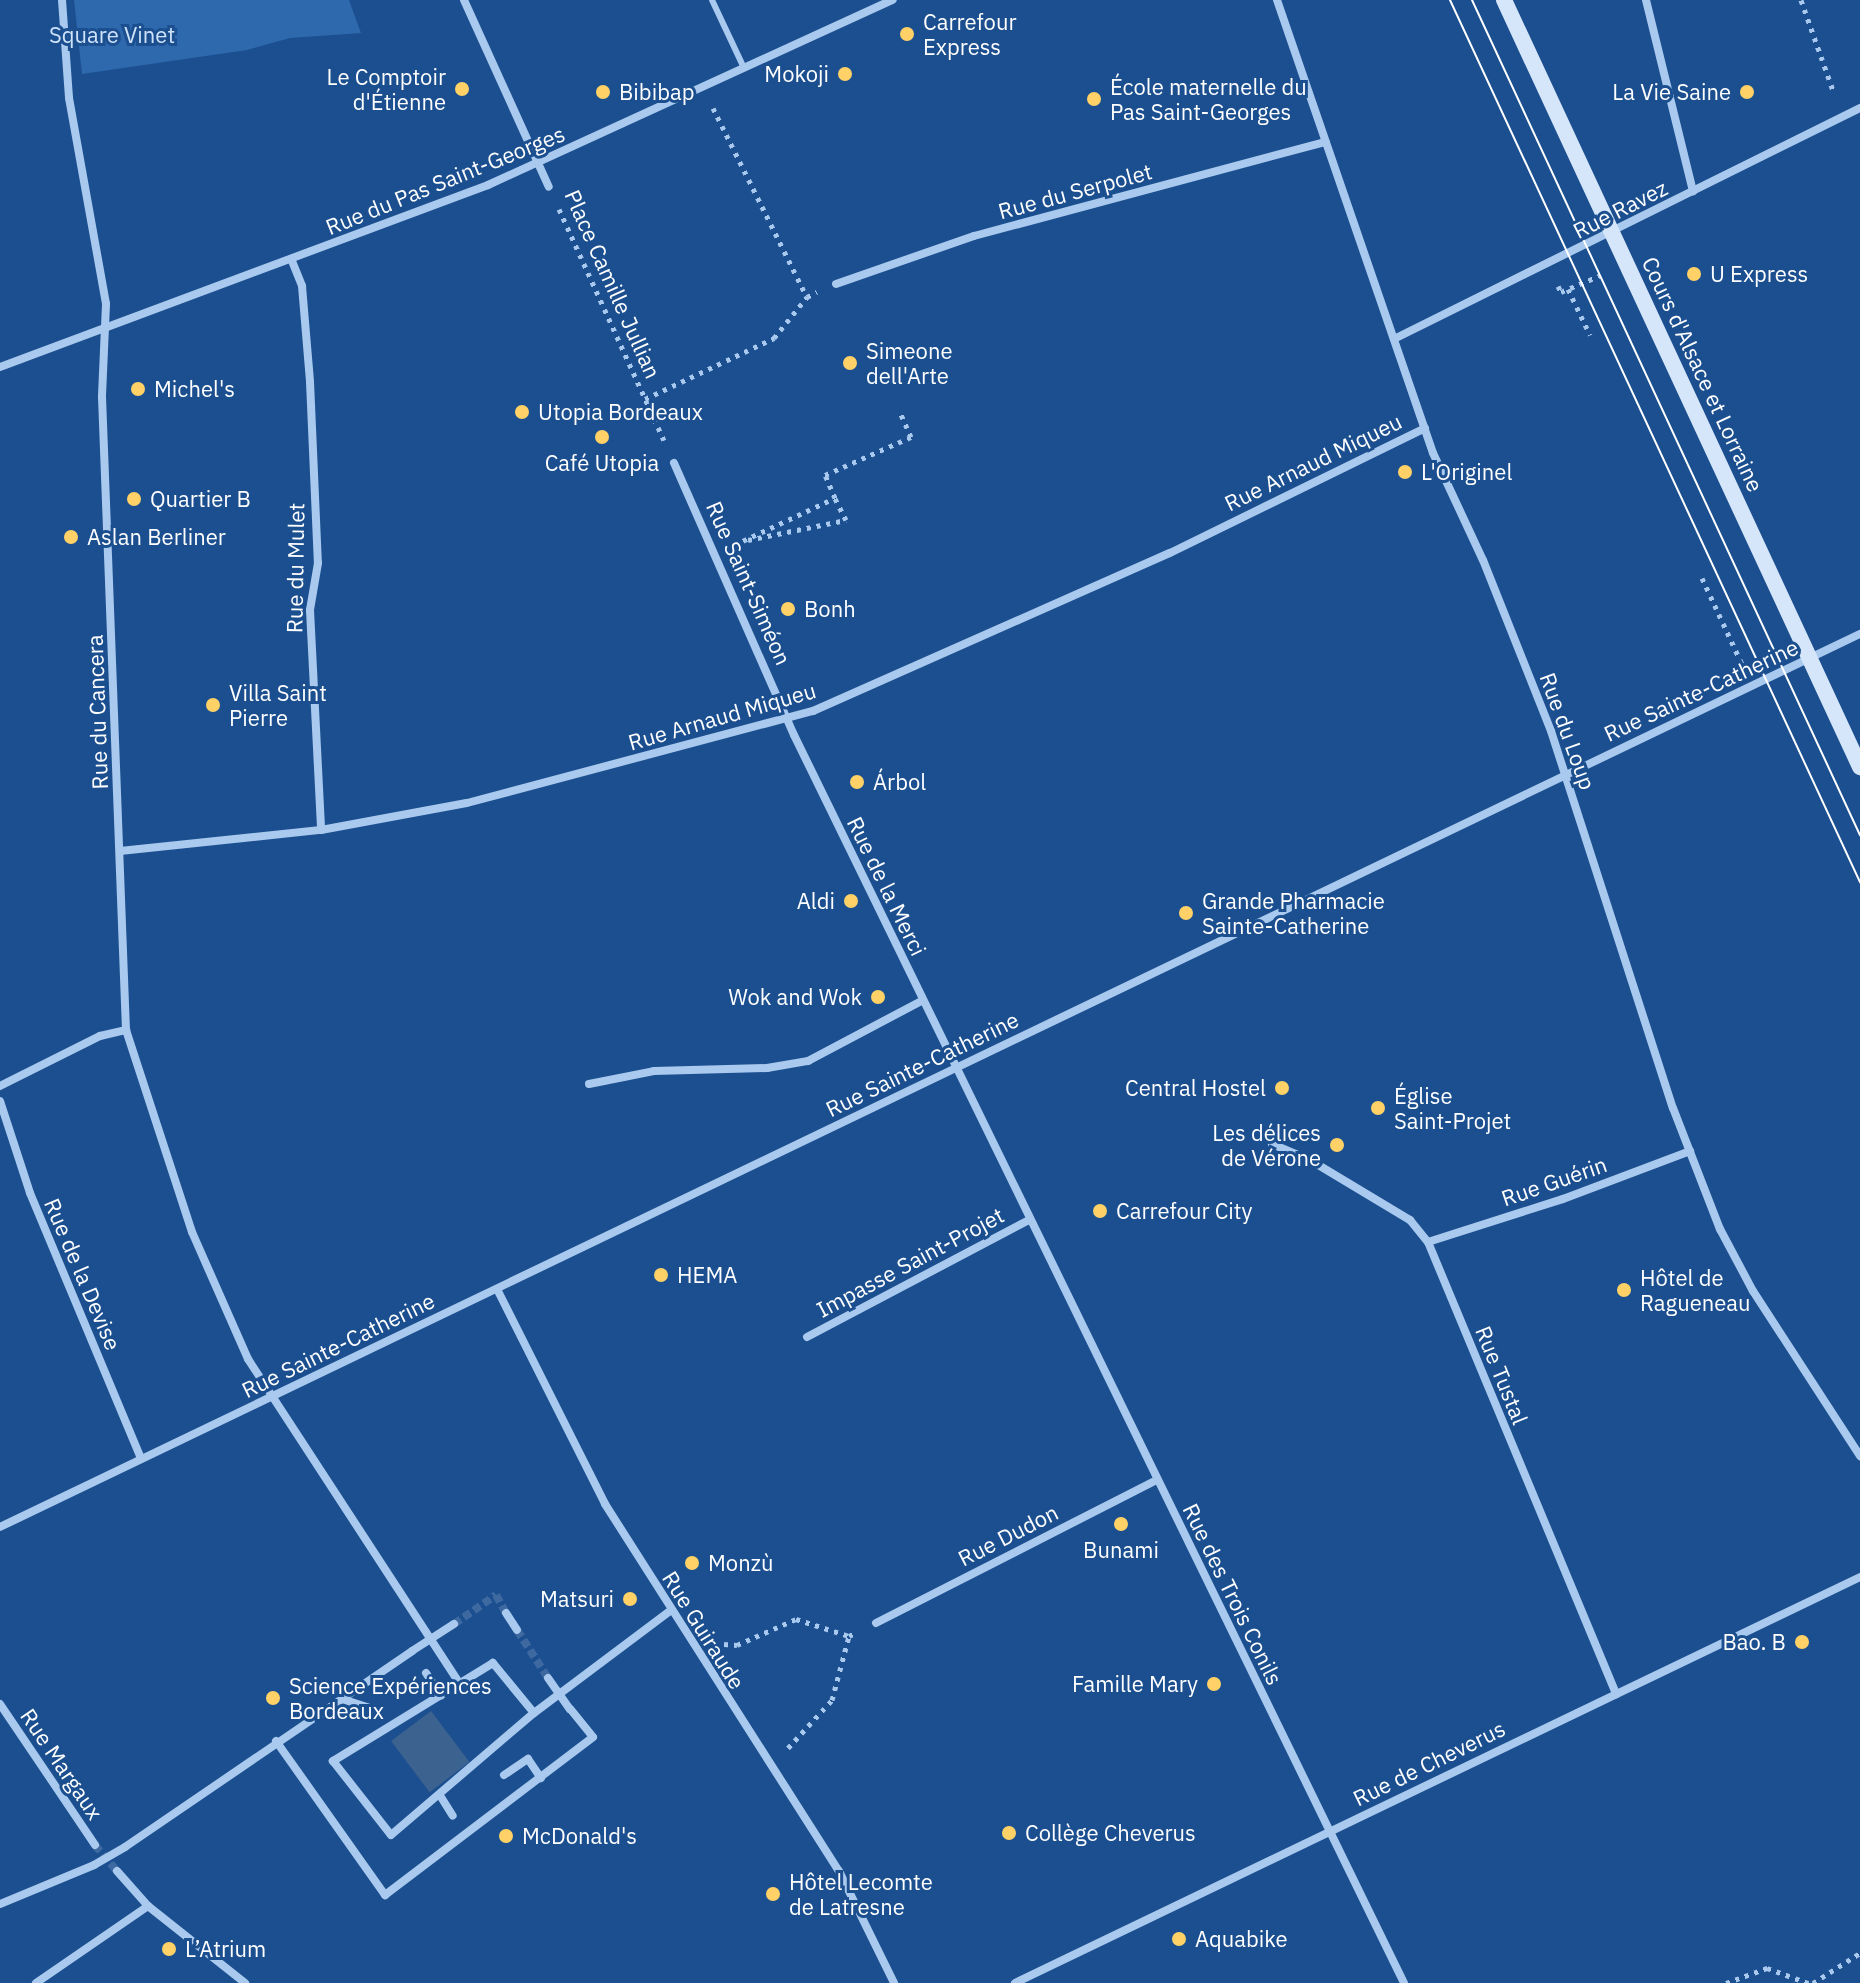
<!DOCTYPE html>
<html>
<head>
<meta charset="utf-8">
<style>
	body { margin:0 }
	#map { position:relative; width:1860px; height:1983px; overflow:hidden; background:#1b4f8f; font-family:"IBM Plex Sans",sans-serif }
	div>[style] { position:absolute }
	.green>* { inset:0; background:#2e69ad }
	.water>* { inset:0; background:#3c6290; transform-origin:0 0 }
	.street-tunnel>* { height:8px; margin-top:-4px; transform-origin:0; background:repeating-linear-gradient(90deg,#3d69a0 0 8px,transparent 0 12px) }
	.path>* { height:5px; margin-top:-2.5px; transform-origin:0; background:repeating-linear-gradient(90deg,#a9c9ee 0 4px,transparent 0 10px) }
	.lane>* { height:6px; margin:-3px; padding:0 3px; transform-origin:3px; border-radius:3px; background:#a9c9ee }
	.street>* { height:8px; margin:-4px; padding:0 4px; transform-origin:4px; border-radius:4px; background:#a9c9ee }
	.secondary>* { height:16px; margin:-8px; padding:0 8px; transform-origin:8px; border-radius:8px; background:#d6e6fa }
	.tram>* { height:2px; margin:-1px; padding:0 1px; transform-origin:1px; border-radius:1px; background:#fff }
	.street-bridge>* { height:8px; margin:-4px; padding:0 4px; transform-origin:4px; border-radius:4px; background:#a9c9ee }
	.dots>* { width:22px; height:22px; translate:-50% -50%; box-sizing:border-box; border:4px solid #1b4f8f; border-radius:50% }
	span { translate:-50% -50%; white-space:nowrap; text-align:center; line-height:1.15; -webkit-text-stroke:6px #1b4f8f; paint-order:stroke }
	.poi-label { font-size:22px; color:#fff }
	.left { translate:0 -50%; text-align:left }
	.right { translate:-100% -50%; text-align:right }
	.park-label { font-size:22px; color:#cfe3fa }
	.street-label { font-size:22px; color:#fff }
</style>
</head>
<body>
<div id="map">
	<div class="green">
		<div style="clip-path:polygon(74px 0,349px 0,361px 33px,290px 38px,247px 50px,82px 74px)"></div>
	</div>
	<div class="water">
		<div style="left:431px;top:1711px;width:64px;height:50px;rotate:53deg"></div>
	</div>
	<div class="street-tunnel">
		<div style="left:454px;top:1624px;width:51px;rotate:-34.6deg"></div>
		<div style="left:496px;top:1595px;width:21px;rotate:61deg"></div>
		<div style="left:517px;top:1630px;width:57px;rotate:57.1deg"></div>
		<div style="left:95px;top:1845px;width:34px;rotate:50deg"></div>
	</div>
	<div class="path">
		<div style="left:1801px;top:0;width:99px;rotate:70.5deg"></div>
		<div style="left:713px;top:108px;width:211px;rotate:63.6deg"></div>
		<div style="left:559px;top:209px;width:254px;rotate:65.6deg"></div>
		<div style="left:1558px;top:286px;width:7px;rotate:63deg"></div>
		<div style="left:1561px;top:292px;width:43px;rotate:-23deg"></div>
		<div style="left:1568px;top:289px;width:51px;rotate:64.4deg"></div>
		<div style="left:645px;top:399px;width:143px;rotate:-25.3deg"></div>
		<div style="left:774px;top:338px;width:53px;rotate:-51.2deg"></div>
		<div style="left:807px;top:297px;width:11px;rotate:-27deg"></div>
		<div style="left:748px;top:540px;width:100px;rotate:-11.5deg"></div>
		<div style="left:846px;top:520px;width:25px;rotate:-117deg"></div>
		<div style="left:734px;top:545px;width:111px;rotate:-25deg"></div>
		<div style="left:835px;top:498px;width:25px;rotate:-113deg"></div>
		<div style="left:825px;top:475px;width:94px;rotate:-23.8deg"></div>
		<div style="left:911px;top:437px;width:27px;rotate:-114deg"></div>
		<div style="left:1702px;top:578px;width:95px;rotate:65.1deg"></div>
		<div style="left:724px;top:1644px;width:13px;rotate:4deg"></div>
		<div style="left:737px;top:1645px;width:64px;rotate:-23.8deg"></div>
		<div style="left:796px;top:1619px;width:56px;rotate:17.8deg"></div>
		<div style="left:849px;top:1636px;width:9px;rotate:-27deg"></div>
		<div style="left:788px;top:1748px;width:65px;rotate:-47.5deg"></div>
		<div style="left:832px;top:1700px;width:66px;rotate:-75.1deg"></div>
		<div style="left:1726px;top:1983px;width:44px;rotate:-20.1deg"></div>
		<div style="left:1767px;top:1968px;width:44px;rotate:20.1deg"></div>
		<div style="left:1813px;top:1983px;width:56px;rotate:-32.6deg"></div>
	</div>
	<div class="lane">
		<div style="left:712px;top:0;width:75px;rotate:64.8deg"></div>
	</div>
	<div class="street">
		<div style="left:62px;top:0;width:98px;rotate:85.9deg"></div>
		<div style="left:69px;top:98px;width:209px;rotate:79.8deg"></div>
		<div style="left:106px;top:304px;width:93px;rotate:92.5deg"></div>
		<div style="left:102px;top:397px;width:633px;rotate:87.83deg"></div>
		<div style="left:126px;top:1030px;width:213px;rotate:71.9deg"></div>
		<div style="left:192px;top:1232px;width:139px;rotate:66.2deg"></div>
		<div style="left:248px;top:1359px;width:388px;rotate:56.9deg"></div>
		<div style="left:464px;top:0;width:205px;rotate:65.6deg"></div>
		<div style="left:1277px;top:0;width:479px;rotate:71deg"></div>
		<div style="left:1433px;top:453px;width:118px;rotate:65deg"></div>
		<div style="left:1483px;top:560px;width:184px;rotate:68.3deg"></div>
		<div style="left:1551px;top:731px;width:396px;rotate:72.1deg"></div>
		<div style="left:1673px;top:1108px;width:130px;rotate:68.8deg"></div>
		<div style="left:1720px;top:1229px;width:70px;rotate:62deg"></div>
		<div style="left:1753px;top:1291px;width:197px;rotate:57deg"></div>
		<div style="left:1646px;top:0;width:197px;rotate:76.2deg"></div>
		<div style="left:292px;top:261px;width:27px;rotate:68deg"></div>
		<div style="left:302px;top:286px;width:96px;rotate:85.2deg"></div>
		<div style="left:310px;top:382px;width:181px;rotate:87.5deg"></div>
		<div style="left:318px;top:563px;width:48px;rotate:99.7deg"></div>
		<div style="left:310px;top:610px;width:220px;rotate:87.1deg"></div>
		<div style="left:836px;top:284px;width:146px;rotate:-19.2deg"></div>
		<div style="left:974px;top:236px;width:364px;rotate:-15deg"></div>
		<div style="left:1394px;top:339px;width:520px;rotate:-26.37deg"></div>
		<div style="left:0;top:367px;width:521px;rotate:-20.45deg"></div>
		<div style="left:488px;top:185px;width:445px;rotate:-24.6deg"></div>
		<div style="left:674px;top:463px;width:297px;rotate:66.2deg"></div>
		<div style="left:794px;top:735px;width:1389px;rotate:63.95deg"></div>
		<div style="left:120px;top:851px;width:202px;rotate:-6deg"></div>
		<div style="left:321px;top:830px;width:148px;rotate:-10.5deg"></div>
		<div style="left:467px;top:803px;width:358px;rotate:-14.9deg"></div>
		<div style="left:813px;top:711px;width:390px;rotate:-23.9deg"></div>
		<div style="left:1170px;top:553px;width:284px;rotate:-26.1deg"></div>
		<div style="left:589px;top:1084px;width:66px;rotate:-11.3deg"></div>
		<div style="left:654px;top:1071px;width:113px;rotate:-1.5deg"></div>
		<div style="left:767px;top:1068px;width:42px;rotate:-9.7deg"></div>
		<div style="left:808px;top:1061px;width:130px;rotate:-27.9deg"></div>
		<div style="left:0;top:1086px;width:112px;rotate:-26.6deg"></div>
		<div style="left:100px;top:1036px;width:27px;rotate:-13deg"></div>
		<div style="left:0;top:1101px;width:97px;rotate:71.9deg"></div>
		<div style="left:30px;top:1193px;width:288px;rotate:67.3deg"></div>
		<div style="left:1272px;top:1144px;width:41px;rotate:22.8deg"></div>
		<div style="left:1310px;top:1160px;width:117px;rotate:31deg"></div>
		<div style="left:1410px;top:1220px;width:28px;rotate:51deg"></div>
		<div style="left:1428px;top:1242px;width:490px;rotate:67.4deg"></div>
		<div style="left:1428px;top:1242px;width:142px;rotate:-17.7deg"></div>
		<div style="left:1563px;top:1199px;width:136px;rotate:-20.7deg"></div>
		<div style="left:497px;top:1289px;width:241px;rotate:63.3deg"></div>
		<div style="left:605px;top:1504px;width:435px;rotate:57.5deg"></div>
		<div style="left:839px;top:1871px;width:125px;rotate:63.8deg"></div>
		<div style="left:807px;top:1337px;width:251px;rotate:-27.8deg"></div>
		<div style="left:0;top:1527px;width:2063px;rotate:-25.65deg"></div>
		<div style="left:506px;top:1613px;width:20px;rotate:57deg"></div>
		<div style="left:876px;top:1623px;width:315px;rotate:-27deg"></div>
		<div style="left:426px;top:1673px;width:27px;rotate:56deg"></div>
		<div style="left:342px;top:1699px;width:32px;rotate:18deg"></div>
		<div style="left:0;top:1704px;width:170px;rotate:56deg"></div>
		<div style="left:534px;top:1713px;width:65px;rotate:-129.4deg"></div>
		<div style="left:493px;top:1663px;width:188px;rotate:148.5deg"></div>
		<div style="left:333px;top:1761px;width:94px;rotate:51.9deg"></div>
		<div style="left:391px;top:1835px;width:188px;rotate:-40.5deg"></div>
		<div style="left:534px;top:1713px;width:170px;rotate:-36.9deg"></div>
		<div style="left:276px;top:1741px;width:189px;rotate:54.7deg"></div>
		<div style="left:385px;top:1895px;width:261px;rotate:-37.2deg"></div>
		<div style="left:593px;top:1737px;width:36px;rotate:-129deg"></div>
		<div style="left:504px;top:1775px;width:29px;rotate:-34deg"></div>
		<div style="left:528px;top:1759px;width:23px;rotate:56deg"></div>
		<div style="left:441px;top:1797px;width:22px;rotate:58deg"></div>
		<div style="left:125px;top:1847px;width:348px;rotate:-34.3deg"></div>
		<div style="left:117px;top:1871px;width:47px;rotate:48.5deg"></div>
		<div style="left:148px;top:1906px;width:124px;rotate:38.4deg"></div>
		<div style="left:0;top:1904px;width:102px;rotate:-22.5deg"></div>
		<div style="left:36px;top:1983px;width:136px;rotate:-34.5deg"></div>
		<div style="left:1015px;top:1983px;width:937px;rotate:-25.66deg"></div>
	</div>
	<div class="secondary">
		<div style="left:1504px;top:0;width:846px;rotate:65.1deg"></div>
	</div>
	<div class="tram">
		<div style="left:1450px;top:0;width:973px;rotate:65.07deg"></div>
		<div style="left:1472px;top:0;width:921px;rotate:65.08deg"></div>
	</div>
	<div class="street-bridge">
		<div style="left:412px;top:1651px;width:50px;rotate:-32.7deg"></div>
		<div style="left:548px;top:1678px;width:38px;rotate:55deg"></div>
		<div style="left:94px;top:1865px;width:36px;rotate:-30deg"></div>
	</div>
	<div class="dots">
		<div style="left:907px;top:34px;background:#ffd166"></div>
		<div style="left:845px;top:74px;background:#ffd166"></div>
		<div style="left:462px;top:89px;background:#ffd166"></div>
		<div style="left:603px;top:92px;background:#ffd166"></div>
		<div style="left:1747px;top:92px;background:#ffd166"></div>
		<div style="left:1094px;top:99px;background:#ffd166"></div>
		<div style="left:1694px;top:274px;background:#ffd166"></div>
		<div style="left:850px;top:363px;background:#ffd166"></div>
		<div style="left:138px;top:389px;background:#ffd166"></div>
		<div style="left:522px;top:412px;background:#ffd166"></div>
		<div style="left:602px;top:437px;background:#ffd166"></div>
		<div style="left:1405px;top:472px;background:#ffd166"></div>
		<div style="left:134px;top:499px;background:#ffd166"></div>
		<div style="left:71px;top:537px;background:#ffd166"></div>
		<div style="left:788px;top:609px;background:#ffd166"></div>
		<div style="left:213px;top:705px;background:#ffd166"></div>
		<div style="left:857px;top:782px;background:#ffd166"></div>
		<div style="left:851px;top:901px;background:#ffd166"></div>
		<div style="left:1186px;top:913px;background:#ffd166"></div>
		<div style="left:878px;top:997px;background:#ffd166"></div>
		<div style="left:1282px;top:1088px;background:#ffd166"></div>
		<div style="left:1378px;top:1108px;background:#ffd166"></div>
		<div style="left:1337px;top:1145px;background:#ffd166"></div>
		<div style="left:1100px;top:1211px;background:#ffd166"></div>
		<div style="left:661px;top:1275px;background:#ffd166"></div>
		<div style="left:1624px;top:1290px;background:#ffd166"></div>
		<div style="left:1121px;top:1524px;background:#ffd166"></div>
		<div style="left:692px;top:1563px;background:#ffd166"></div>
		<div style="left:630px;top:1599px;background:#ffd166"></div>
		<div style="left:1802px;top:1642px;background:#ffd166"></div>
		<div style="left:1214px;top:1684px;background:#ffd166"></div>
		<div style="left:273px;top:1698px;background:#ffd166"></div>
		<div style="left:1009px;top:1833px;background:#ffd166"></div>
		<div style="left:506px;top:1836px;background:#ffd166"></div>
		<div style="left:773px;top:1894px;background:#ffd166"></div>
		<div style="left:1179px;top:1939px;background:#ffd166"></div>
		<div style="left:169px;top:1949px;background:#ffd166"></div>
	</div>
	<div class="poi-label">
		<span class="left" style="left:923px;top:34px">Carrefour<br>Express</span>
		<span class="right" style="left:829px;top:74px">Mokoji</span>
		<span class="right" style="left:446px;top:89px">Le Comptoir<br>d'Étienne</span>
		<span class="left" style="left:1110px;top:99px">École maternelle du<br>Pas Saint-Georges</span>
		<span class="left" style="left:619px;top:92px">Bibibap</span>
		<span class="right" style="left:1731px;top:92px">La Vie Saine</span>
		<span class="left" style="left:1710px;top:274px">U Express</span>
		<span class="left" style="left:866px;top:363px">Simeone<br>dell'Arte</span>
		<span class="left" style="left:154px;top:389px">Michel's</span>
		<span class="left" style="left:538px;top:412px">Utopia Bordeaux</span>
		<span style="left:602px;top:463px">Café Utopia</span>
		<span class="left" style="left:1421px;top:472px">L'Originel</span>
		<span class="left" style="left:150px;top:499px">Quartier B</span>
		<span class="left" style="left:87px;top:537px">Aslan Berliner</span>
		<span class="left" style="left:804px;top:609px">Bonh</span>
		<span class="left" style="left:229px;top:705px">Villa Saint<br>Pierre</span>
		<span class="left" style="left:873px;top:782px">Árbol</span>
		<span class="left" style="left:1202px;top:913px">Grande Pharmacie<br>Sainte-Catherine</span>
		<span class="right" style="left:835px;top:901px">Aldi</span>
		<span class="right" style="left:862px;top:997px">Wok and Wok</span>
		<span class="right" style="left:1266px;top:1088px">Central Hostel</span>
		<span class="left" style="left:1394px;top:1108px">Église<br>Saint-Projet</span>
		<span class="right" style="left:1321px;top:1145px">Les délices<br>de Vérone</span>
		<span class="left" style="left:1116px;top:1211px">Carrefour City</span>
		<span class="left" style="left:677px;top:1275px">HEMA</span>
		<span class="left" style="left:1640px;top:1290px">Hôtel de<br>Ragueneau</span>
		<span style="left:1121px;top:1550px">Bunami</span>
		<span class="left" style="left:708px;top:1563px">Monzù</span>
		<span class="right" style="left:614px;top:1599px">Matsuri</span>
		<span class="right" style="left:1786px;top:1642px">Bao. B</span>
		<span class="right" style="left:1198px;top:1684px">Famille Mary</span>
		<span class="left" style="left:289px;top:1698px">Science Expériences<br>Bordeaux</span>
		<span class="left" style="left:1025px;top:1833px">Collège Cheverus</span>
		<span class="left" style="left:522px;top:1836px">McDonald's</span>
		<span class="left" style="left:789px;top:1894px">Hôtel Lecomte<br>de Latresne</span>
		<span class="left" style="left:1195px;top:1939px">Aquabike</span>
		<span class="left" style="left:185px;top:1949px">L’Atrium</span>
	</div>
	<div class="park-label">
		<span style="left:112px;top:35px">Square Vinet</span>
	</div>
	<div class="street-label">
		<span style="left:445px;top:180px;rotate:-22deg">Rue du Pas Saint-Georges</span>
		<span style="left:1075px;top:191px;rotate:-15deg">Rue du Serpolet</span>
		<span style="left:1620px;top:209px;rotate:-27deg">Rue Ravez</span>
		<span style="left:613px;top:284px;rotate:66deg">Place Camille Jullian</span>
		<span style="left:1703px;top:374px;rotate:65deg">Cours d'Alsace et Lorraine</span>
		<span style="left:1313px;top:462px;rotate:-26deg">Rue Arnaud Miqueu</span>
		<span style="left:295px;top:568px;rotate:-89deg">Rue du Mulet</span>
		<span style="left:749px;top:583px;rotate:66deg">Rue Saint-Siméon</span>
		<span style="left:1701px;top:690px;rotate:-25deg">Rue Sainte-Catherine</span>
		<span style="left:97px;top:712px;rotate:-92deg">Rue du Cancera</span>
		<span style="left:722px;top:716px;rotate:-16deg">Rue Arnaud Miqueu</span>
		<span style="left:1568px;top:731px;rotate:70deg">Rue du Loup</span>
		<span style="left:887px;top:886px;rotate:64deg">Rue de la Merci</span>
		<span style="left:922px;top:1064px;rotate:-26deg">Rue Sainte-Catherine</span>
		<span style="left:1554px;top:1181px;rotate:-19deg">Rue Guérin</span>
		<span style="left:910px;top:1262px;rotate:-28deg">Impasse Saint-Projet</span>
		<span style="left:83px;top:1274px;rotate:67deg">Rue de la Devise</span>
		<span style="left:338px;top:1345px;rotate:-26deg">Rue Sainte-Catherine</span>
		<span style="left:1502px;top:1375px;rotate:68deg">Rue Tustal</span>
		<span style="left:1008px;top:1535px;rotate:-27deg">Rue Dudon</span>
		<span style="left:1233px;top:1594px;rotate:64deg">Rue des Trois Conils</span>
		<span style="left:704px;top:1630px;rotate:58deg">Rue Guiraude</span>
		<span style="left:1429px;top:1763px;rotate:-26deg">Rue de Cheverus</span>
		<span style="left:62px;top:1764px;rotate:56deg">Rue Margaux</span>
	</div>
</div>
</body>
</html>
